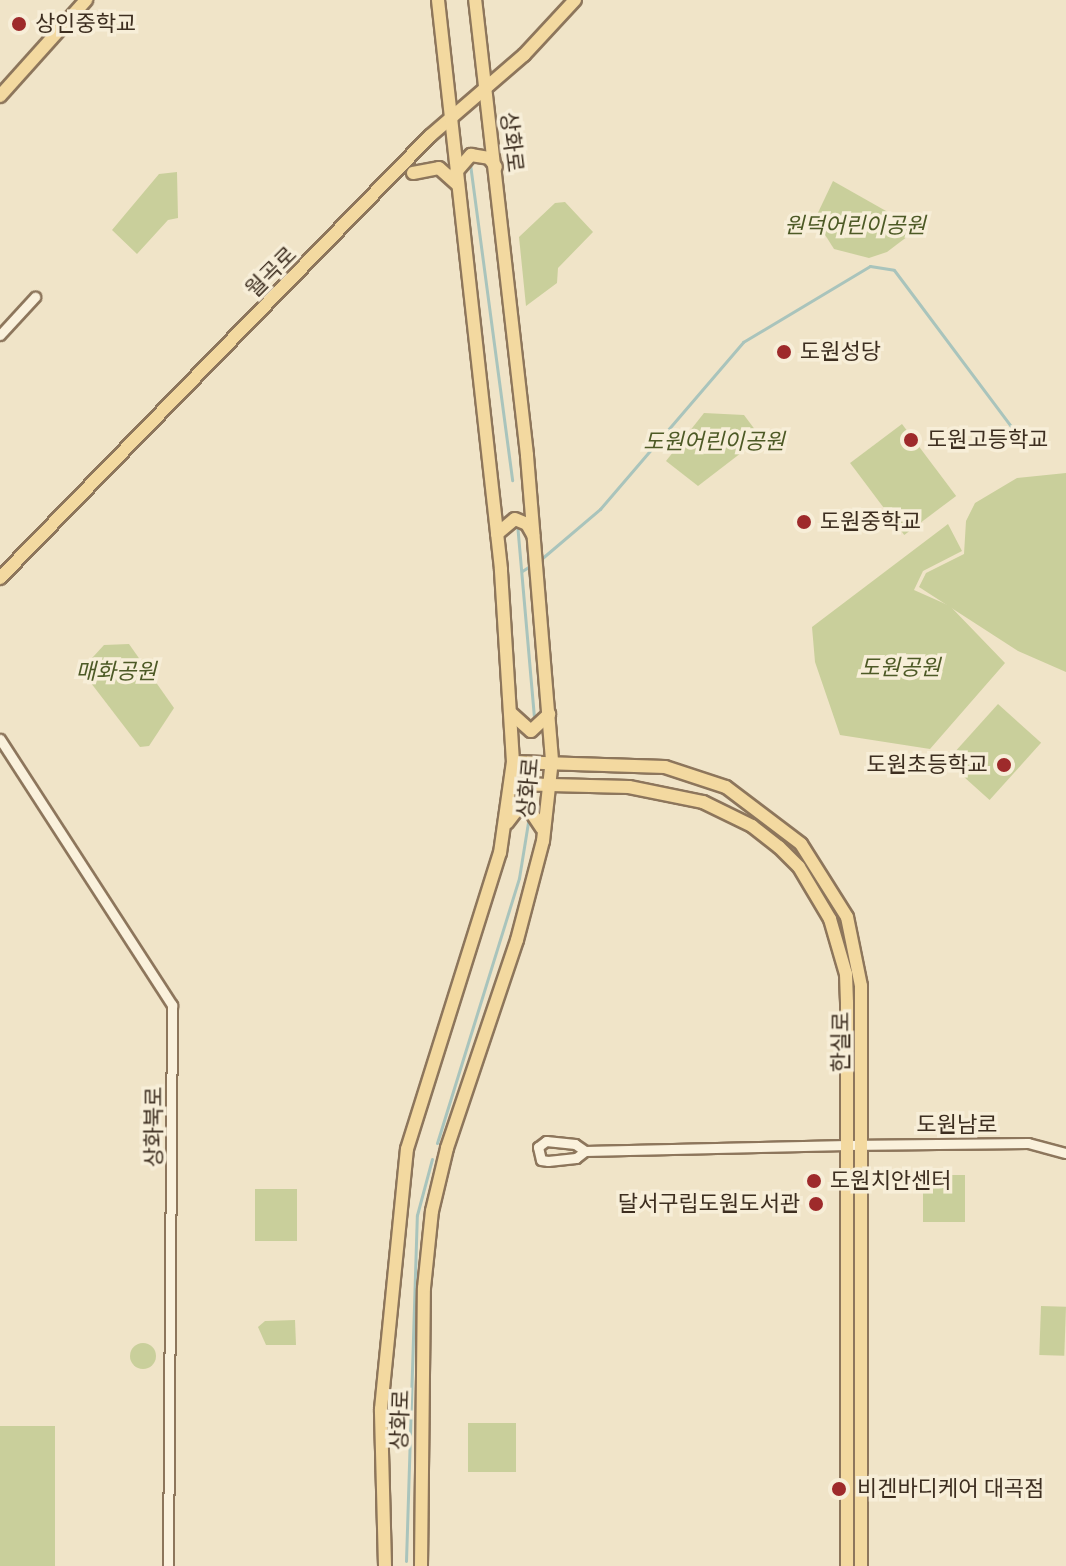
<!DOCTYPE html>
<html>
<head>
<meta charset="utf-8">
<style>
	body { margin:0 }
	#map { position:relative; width:1066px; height:1566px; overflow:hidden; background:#f0e4c8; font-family:Merriweather,"Noto Sans KR",serif }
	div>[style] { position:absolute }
	.green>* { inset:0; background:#c9cf9b; transform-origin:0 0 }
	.round { border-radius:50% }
	.stream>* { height:3px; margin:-1.5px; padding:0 1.5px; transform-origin:1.5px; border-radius:1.5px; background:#a9c4bc }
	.roads { filter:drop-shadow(2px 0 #8d765c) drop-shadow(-2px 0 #8d765c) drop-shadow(0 2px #8d765c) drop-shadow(0 -2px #8d765c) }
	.minor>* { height:9px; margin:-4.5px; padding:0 4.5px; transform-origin:4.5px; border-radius:4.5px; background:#faf1dc }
	.major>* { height:12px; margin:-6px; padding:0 6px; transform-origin:6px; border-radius:6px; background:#f3d9a0 }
	.dots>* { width:22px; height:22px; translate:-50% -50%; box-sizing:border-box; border:4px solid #f7eed8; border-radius:50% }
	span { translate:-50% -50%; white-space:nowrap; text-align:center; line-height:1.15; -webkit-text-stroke:7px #f7eed8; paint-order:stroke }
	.poi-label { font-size:22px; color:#3d2e20 }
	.left { translate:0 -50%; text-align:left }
	.right { translate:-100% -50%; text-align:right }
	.street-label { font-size:22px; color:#3d2e20 }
	.park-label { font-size:22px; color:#4d5a26; font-style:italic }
</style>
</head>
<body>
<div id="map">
	<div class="green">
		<div style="clip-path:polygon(177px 172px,178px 218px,168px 220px,137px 254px,112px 230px,159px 174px)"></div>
		<div style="clip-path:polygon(833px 181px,902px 220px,912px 233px,887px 252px,869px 258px,834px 249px,815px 219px)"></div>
		<div style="clip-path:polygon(565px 202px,593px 232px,558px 268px,557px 283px,526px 306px,519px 237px,555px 203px)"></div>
		<div style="clip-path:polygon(704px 413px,744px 415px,756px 431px,754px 443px,698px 486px,666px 461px)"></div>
		<div style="left:902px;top:424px;width:90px;height:65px;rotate:53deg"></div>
		<div style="clip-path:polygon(1066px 473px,1066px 672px,1018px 651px,919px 587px,926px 573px,964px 554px,966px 521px,975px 503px,1017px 478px)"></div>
		<div style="clip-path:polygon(948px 524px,962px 551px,923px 571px,914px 590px,950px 606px,1005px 663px,930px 749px,840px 735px,815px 662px,812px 627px)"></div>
		<div style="clip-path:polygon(129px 644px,174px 708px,149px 746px,140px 747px,81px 670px,104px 645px)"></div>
		<div style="left:998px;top:704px;width:58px;height:77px;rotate:42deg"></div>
		<div style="left:923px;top:1175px;width:42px;height:47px"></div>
		<div style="left:255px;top:1189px;width:42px;height:52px"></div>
		<div style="left:1041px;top:1306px;width:25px;height:49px;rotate:2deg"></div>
		<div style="clip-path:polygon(295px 1320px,296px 1345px,266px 1345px,258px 1327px,265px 1321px)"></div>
		<div class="round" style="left:130px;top:1343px;width:26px;height:26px"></div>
		<div style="left:468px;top:1423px;width:48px;height:49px"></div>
		<div style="left:0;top:1426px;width:55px;height:140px"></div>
	</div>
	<div class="stream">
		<div style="left:470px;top:164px;width:319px;rotate:82.4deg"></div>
		<div style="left:517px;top:523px;width:197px;rotate:85deg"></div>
		<div style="left:540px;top:560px;width:79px;rotate:-40.4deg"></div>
		<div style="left:600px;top:509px;width:220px;rotate:-49.4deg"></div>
		<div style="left:743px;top:342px;width:148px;rotate:-30.9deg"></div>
		<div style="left:870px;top:266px;width:24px;rotate:9deg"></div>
		<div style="left:894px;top:270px;width:222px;rotate:53.2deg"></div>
		<div style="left:522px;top:571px;width:13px;rotate:-32deg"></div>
		<div style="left:437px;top:1143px;width:277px;rotate:-72.8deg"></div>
		<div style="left:519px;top:878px;width:63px;rotate:-80.8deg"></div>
		<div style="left:406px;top:1561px;width:346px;rotate:-88.2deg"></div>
		<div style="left:417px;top:1215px;width:58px;rotate:-75deg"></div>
	</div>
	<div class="roads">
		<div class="minor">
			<div style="left:0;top:335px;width:52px;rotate:-47.4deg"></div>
			<div style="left:0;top:739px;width:317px;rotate:57.1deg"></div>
			<div style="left:172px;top:1005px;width:561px;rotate:90.41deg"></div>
			<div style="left:585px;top:1151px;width:12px;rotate:-145deg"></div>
			<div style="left:575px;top:1144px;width:29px;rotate:-174deg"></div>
			<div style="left:546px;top:1141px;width:10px;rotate:143deg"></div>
			<div style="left:538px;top:1147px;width:13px;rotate:77deg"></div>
			<div style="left:541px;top:1160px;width:7px;rotate:8deg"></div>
			<div style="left:548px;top:1161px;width:28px;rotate:-6deg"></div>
			<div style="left:576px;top:1158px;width:11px;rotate:-38deg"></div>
			<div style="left:585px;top:1151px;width:262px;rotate:-1.3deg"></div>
			<div style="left:847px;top:1145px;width:181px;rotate:-0.6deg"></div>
			<div style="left:1028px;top:1143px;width:39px;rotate:15deg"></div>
		</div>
		<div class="major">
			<div style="left:0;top:96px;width:129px;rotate:-48.1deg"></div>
			<div style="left:456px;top:172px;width:23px;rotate:-49deg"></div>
			<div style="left:471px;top:155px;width:18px;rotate:9deg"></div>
			<div style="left:489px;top:158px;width:11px;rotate:52deg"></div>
			<div style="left:413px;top:173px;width:26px;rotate:-11deg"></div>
			<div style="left:439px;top:168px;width:24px;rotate:42deg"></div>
			<div style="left:497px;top:534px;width:23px;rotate:-40deg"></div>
			<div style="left:515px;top:519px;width:13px;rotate:23deg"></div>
			<div style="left:527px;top:524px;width:13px;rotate:61deg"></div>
			<div style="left:0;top:578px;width:617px;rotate:-45.79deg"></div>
			<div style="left:430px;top:136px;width:124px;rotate:-40.8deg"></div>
			<div style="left:524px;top:55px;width:75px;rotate:-47.2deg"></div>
			<div style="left:512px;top:714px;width:25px;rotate:42deg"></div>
			<div style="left:531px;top:731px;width:25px;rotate:-43deg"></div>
			<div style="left:513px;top:762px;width:152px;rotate:1.9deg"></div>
			<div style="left:665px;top:767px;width:64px;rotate:18.2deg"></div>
			<div style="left:726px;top:787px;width:94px;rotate:37.2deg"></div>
			<div style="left:801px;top:844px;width:86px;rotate:57.8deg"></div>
			<div style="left:847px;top:917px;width:70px;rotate:78.5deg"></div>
			<div style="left:861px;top:986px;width:580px;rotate:90deg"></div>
			<div style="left:512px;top:784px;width:117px;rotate:1.5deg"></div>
			<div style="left:629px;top:787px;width:76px;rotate:11.5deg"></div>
			<div style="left:703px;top:802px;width:55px;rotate:26.1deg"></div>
			<div style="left:752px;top:826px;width:34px;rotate:38deg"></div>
			<div style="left:779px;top:847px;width:28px;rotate:45deg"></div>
			<div style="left:799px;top:867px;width:61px;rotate:59.2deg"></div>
			<div style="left:830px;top:919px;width:57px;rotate:73.8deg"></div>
			<div style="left:846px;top:974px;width:29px;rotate:88deg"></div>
			<div style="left:847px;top:1003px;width:563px;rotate:90deg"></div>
			<div style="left:507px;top:823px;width:15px;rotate:-53deg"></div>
			<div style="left:516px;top:811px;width:13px;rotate:-9deg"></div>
			<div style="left:529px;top:809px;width:23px;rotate:56deg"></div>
			<div style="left:385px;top:1566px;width:157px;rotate:-91.5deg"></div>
			<div style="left:381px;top:1409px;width:261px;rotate:-84.3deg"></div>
			<div style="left:407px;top:1149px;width:310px;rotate:-72.6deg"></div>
			<div style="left:500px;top:853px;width:92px;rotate:-81.9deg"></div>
			<div style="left:513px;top:762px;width:193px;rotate:-93.6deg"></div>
			<div style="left:501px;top:569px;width:572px;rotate:-96.32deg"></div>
			<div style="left:421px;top:1566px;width:278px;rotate:-89.4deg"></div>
			<div style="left:424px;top:1288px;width:77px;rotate:-84.1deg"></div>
			<div style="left:432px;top:1211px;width:65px;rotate:-76.6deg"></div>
			<div style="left:447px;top:1148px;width:219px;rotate:-71.4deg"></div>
			<div style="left:517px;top:940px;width:102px;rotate:-75.3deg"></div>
			<div style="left:543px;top:841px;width:81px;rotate:-83.7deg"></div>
			<div style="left:552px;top:760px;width:306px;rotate:-94.7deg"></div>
			<div style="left:527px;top:455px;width:458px;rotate:-96.5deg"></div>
		</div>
	</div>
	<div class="dots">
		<div style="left:19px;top:24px;background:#9e2a2b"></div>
		<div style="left:784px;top:352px;background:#9e2a2b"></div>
		<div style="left:911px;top:440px;background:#9e2a2b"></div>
		<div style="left:804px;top:522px;background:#9e2a2b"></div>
		<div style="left:1004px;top:765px;background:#9e2a2b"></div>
		<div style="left:814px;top:1181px;background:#9e2a2b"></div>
		<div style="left:816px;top:1204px;background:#9e2a2b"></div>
		<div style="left:839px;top:1489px;background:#9e2a2b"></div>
	</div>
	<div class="poi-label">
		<span class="left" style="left:35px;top:24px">상인중학교</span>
		<span class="left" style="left:800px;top:352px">도원성당</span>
		<span class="left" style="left:927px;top:440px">도원고등학교</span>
		<span class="left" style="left:820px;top:522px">도원중학교</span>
		<span class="right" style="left:988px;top:765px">도원초등학교</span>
		<span class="left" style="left:830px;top:1181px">도원치안센터</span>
		<span class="right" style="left:800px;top:1204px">달서구립도원도서관</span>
		<span class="left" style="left:857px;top:1489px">비겐바디케어 대곡점</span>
	</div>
	<div class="street-label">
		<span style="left:512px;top:142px;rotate:83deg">상화로</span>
		<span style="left:271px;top:272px;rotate:-45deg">월곡로</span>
		<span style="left:528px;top:788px;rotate:-85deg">상화로</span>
		<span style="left:841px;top:1042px;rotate:-90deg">한실로</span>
		<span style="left:957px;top:1125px">도원남로</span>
		<span style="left:154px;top:1127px;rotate:-90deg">상화북로</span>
		<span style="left:400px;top:1420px;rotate:-88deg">상화로</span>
	</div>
	<div class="park-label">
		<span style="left:855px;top:226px">원덕어린이공원</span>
		<span style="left:714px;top:442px">도원어린이공원</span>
		<span style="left:900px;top:668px">도원공원</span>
		<span style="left:116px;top:672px">매화공원</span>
	</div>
</div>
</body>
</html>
